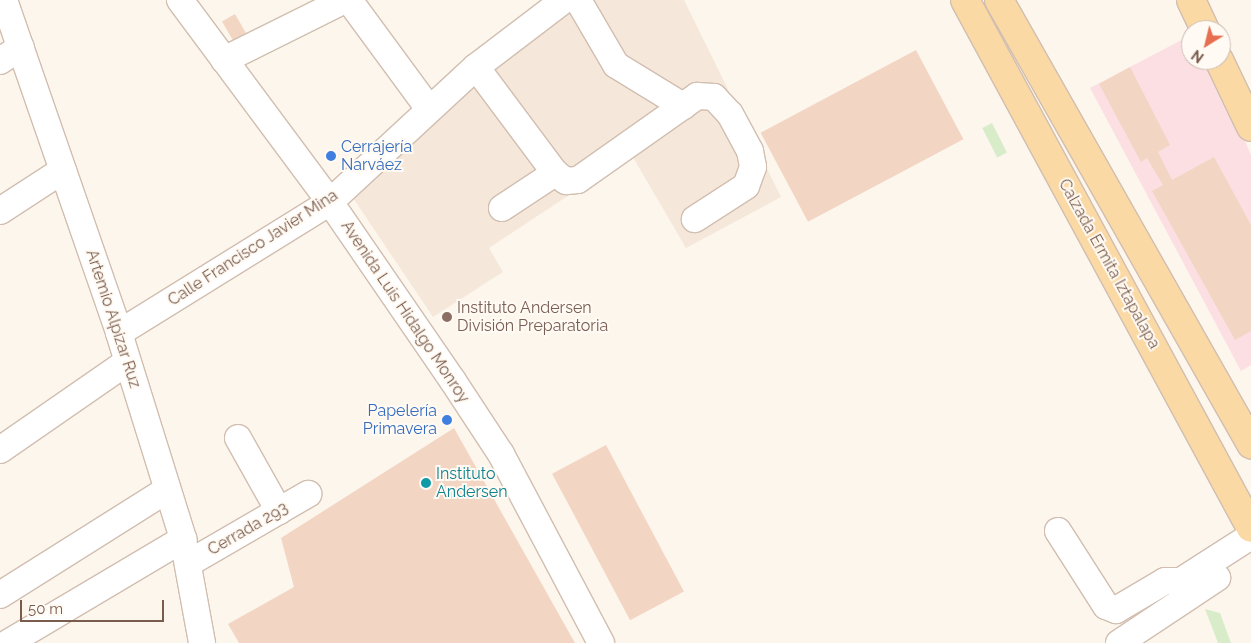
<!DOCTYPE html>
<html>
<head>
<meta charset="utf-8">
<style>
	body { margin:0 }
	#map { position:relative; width:1251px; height:643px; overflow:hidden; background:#fdf6ec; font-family:Raleway,sans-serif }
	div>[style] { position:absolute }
	.residential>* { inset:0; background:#f5e8da }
	.medical>* { inset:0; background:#fbdfe3 }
	.green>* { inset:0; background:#d8ecc9; transform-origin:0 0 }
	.building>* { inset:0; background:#f3d5c3; transform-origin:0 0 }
	.roads { filter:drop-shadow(1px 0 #d1beb0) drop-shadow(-1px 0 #d1beb0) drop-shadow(0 1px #d1beb0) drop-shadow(0 -1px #d1beb0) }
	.minor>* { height:26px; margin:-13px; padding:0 13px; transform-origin:13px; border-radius:13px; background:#fff }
	.major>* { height:28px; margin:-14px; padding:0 14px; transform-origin:14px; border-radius:14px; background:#fbd9a5 }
	.dots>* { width:14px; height:14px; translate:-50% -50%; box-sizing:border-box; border:2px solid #fffaf3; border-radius:50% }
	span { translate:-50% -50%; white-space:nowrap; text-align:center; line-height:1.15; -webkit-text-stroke:4px #fffaf3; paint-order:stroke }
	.shop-label { font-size:16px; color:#366cbe }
	.left { translate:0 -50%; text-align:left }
	.right { translate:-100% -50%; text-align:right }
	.street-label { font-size:16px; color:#7a5c4d }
	.education-label { font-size:16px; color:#785e54 }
	.culture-label { font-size:16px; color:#0d838f }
	.north { position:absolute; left:1181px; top:20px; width:50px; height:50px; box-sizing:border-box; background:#fffaf3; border:1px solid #cabbb1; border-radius:50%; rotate:216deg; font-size:14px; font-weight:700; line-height:20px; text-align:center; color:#7a5c4d }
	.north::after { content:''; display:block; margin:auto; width:18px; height:22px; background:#e76f51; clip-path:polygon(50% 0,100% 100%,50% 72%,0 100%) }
	.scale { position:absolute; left:20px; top:600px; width:144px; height:22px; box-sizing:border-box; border:2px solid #7a5c4d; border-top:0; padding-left:6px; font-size:15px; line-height:18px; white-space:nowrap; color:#7a5c4d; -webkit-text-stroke:4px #fffaf3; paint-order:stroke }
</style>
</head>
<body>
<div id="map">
	<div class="residential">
		<div style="clip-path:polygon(586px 0,684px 0,781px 197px,686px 248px,631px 154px,489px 248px,503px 272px,433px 317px,351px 195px,512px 47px)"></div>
	</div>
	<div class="medical">
		<div style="clip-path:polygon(1191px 35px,1191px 60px,1210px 60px,1251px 155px,1251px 365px,1241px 371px,1090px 88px)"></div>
	</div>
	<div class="green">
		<div style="left:992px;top:123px;width:33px;height:11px;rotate:63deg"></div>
		<div style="clip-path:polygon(1205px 609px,1220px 613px,1231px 643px,1218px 643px)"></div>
	</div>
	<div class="building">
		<div style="left:235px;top:14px;width:30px;height:15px;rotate:60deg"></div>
		<div style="left:916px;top:50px;width:101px;height:176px;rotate:62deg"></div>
		<div style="clip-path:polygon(1130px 67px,1170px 145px,1158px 152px,1172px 180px,1214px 157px,1251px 225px,1251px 331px,1235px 340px,1152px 191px,1163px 185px,1147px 158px,1141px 162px,1099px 84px)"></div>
		<div style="clip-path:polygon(454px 428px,575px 643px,239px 643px,228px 624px,294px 587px,281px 538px)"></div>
		<div style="left:606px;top:445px;width:166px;height:61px;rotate:62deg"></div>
	</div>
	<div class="roads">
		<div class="minor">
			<div style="left:4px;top:0;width:352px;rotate:70.9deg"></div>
			<div style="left:119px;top:333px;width:216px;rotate:72.7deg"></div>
			<div style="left:183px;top:539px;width:106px;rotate:79.6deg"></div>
			<div style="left:180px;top:0;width:252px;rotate:53.4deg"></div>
			<div style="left:330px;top:202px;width:217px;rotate:55.5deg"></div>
			<div style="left:453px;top:381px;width:87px;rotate:56.7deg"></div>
			<div style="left:501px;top:454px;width:214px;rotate:62.1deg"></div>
			<div style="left:349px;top:0;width:135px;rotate:53.7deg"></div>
			<div style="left:578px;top:0;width:75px;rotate:59.7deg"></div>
			<div style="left:616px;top:65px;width:79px;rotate:31.5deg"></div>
			<div style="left:224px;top:60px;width:135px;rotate:-26.4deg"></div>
			<div style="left:0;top:61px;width:25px;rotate:-34deg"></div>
			<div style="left:476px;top:67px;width:132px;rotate:53.3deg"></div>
			<div style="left:555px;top:173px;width:14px;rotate:36deg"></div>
			<div style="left:566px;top:181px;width:12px;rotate:-5deg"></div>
			<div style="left:578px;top:180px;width:146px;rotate:-35.2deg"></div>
			<div style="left:697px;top:96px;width:17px;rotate:3deg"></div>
			<div style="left:714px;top:97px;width:23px;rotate:47deg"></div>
			<div style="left:730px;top:114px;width:42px;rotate:61.6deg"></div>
			<div style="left:750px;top:151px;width:16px;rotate:79deg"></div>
			<div style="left:753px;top:167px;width:20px;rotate:110deg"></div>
			<div style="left:746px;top:186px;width:61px;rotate:147.1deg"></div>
			<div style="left:502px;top:208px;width:64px;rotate:-33.4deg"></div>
			<div style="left:0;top:211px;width:75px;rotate:-33.1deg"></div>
			<div style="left:119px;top:333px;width:248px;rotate:-31.8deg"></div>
			<div style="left:330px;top:202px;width:199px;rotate:-42.8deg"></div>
			<div style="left:476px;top:67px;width:111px;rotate:-37.3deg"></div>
			<div style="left:238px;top:438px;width:84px;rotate:60.7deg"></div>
			<div style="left:0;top:450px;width:155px;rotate:-34.7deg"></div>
			<div style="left:1058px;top:531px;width:89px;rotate:57.4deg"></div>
			<div style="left:1106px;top:606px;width:11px;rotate:22deg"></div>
			<div style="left:1116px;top:610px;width:57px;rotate:-30.6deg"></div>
			<div style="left:1165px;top:581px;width:16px"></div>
			<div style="left:1181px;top:581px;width:83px;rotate:-32.7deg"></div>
			<div style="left:189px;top:563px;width:138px;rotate:-30.1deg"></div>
			<div style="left:0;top:595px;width:197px;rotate:-32.2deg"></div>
			<div style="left:8px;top:643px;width:204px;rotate:-30.7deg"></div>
			<div style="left:1119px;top:643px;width:118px;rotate:-33.6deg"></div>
		</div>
		<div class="major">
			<div style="left:965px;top:0;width:600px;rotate:61.56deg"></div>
			<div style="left:999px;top:0;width:511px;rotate:60.42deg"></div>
			<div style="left:1191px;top:0;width:33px;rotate:65deg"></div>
			<div style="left:1219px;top:60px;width:74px;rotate:64.5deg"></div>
		</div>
	</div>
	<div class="dots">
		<div style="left:331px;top:156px;background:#3f7fe0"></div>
		<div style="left:447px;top:317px;background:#8d6e63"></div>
		<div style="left:447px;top:420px;background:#3f7fe0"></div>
		<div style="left:426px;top:483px;background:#0f9aa8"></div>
	</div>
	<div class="shop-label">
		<span class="left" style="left:341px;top:156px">Cerrajería<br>Narváez</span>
		<span class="right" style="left:437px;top:420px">Papelería<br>Primavera</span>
	</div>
	<div class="street-label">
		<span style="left:253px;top:248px;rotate:-33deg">Calle Francisco Javier Mina</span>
		<span style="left:1109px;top:264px;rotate:61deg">Calzada Ermita Iztapalapa</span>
		<span style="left:405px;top:312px;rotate:56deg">Avenida Luis Hidalgo Monroy</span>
		<span style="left:113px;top:319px;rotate:72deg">Artemio Alpizar Ruz</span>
		<span style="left:248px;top:529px;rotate:-30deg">Cerrada 293</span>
	</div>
	<div class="education-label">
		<span class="left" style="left:457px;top:317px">Instituto Andersen<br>División Preparatoria</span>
	</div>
	<div class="culture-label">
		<span class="left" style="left:436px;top:483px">Instituto<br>Andersen</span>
	</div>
	<div class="north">N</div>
	<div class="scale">50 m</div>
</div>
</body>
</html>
